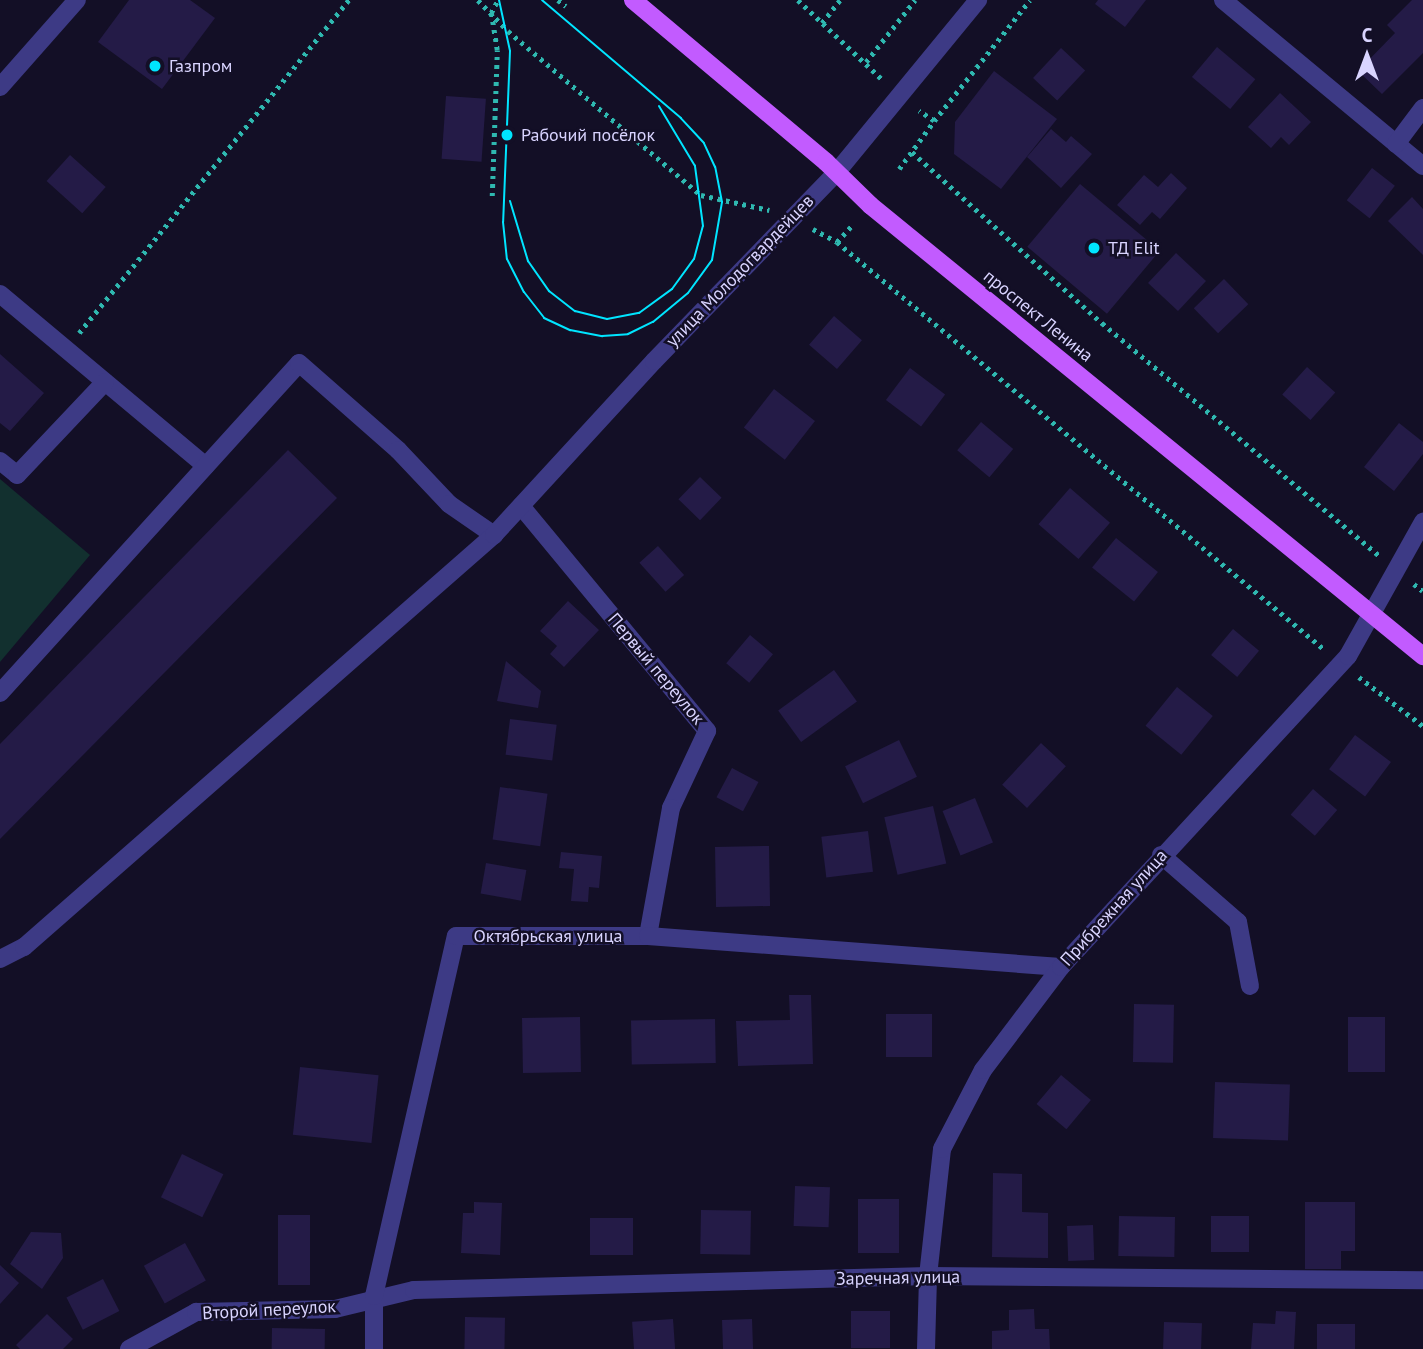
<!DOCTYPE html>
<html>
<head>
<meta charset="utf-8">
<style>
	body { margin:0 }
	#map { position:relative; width:1423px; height:1349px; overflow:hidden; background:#130f26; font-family:"PT Sans",sans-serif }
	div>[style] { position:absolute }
	.green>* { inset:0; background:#12302f }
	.building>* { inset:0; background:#241b47; transform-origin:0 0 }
	.path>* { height:4.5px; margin-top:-2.25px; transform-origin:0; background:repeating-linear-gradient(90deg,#2fb8b0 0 3.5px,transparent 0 8.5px) }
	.minor>* { height:18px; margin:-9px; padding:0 9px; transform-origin:9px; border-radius:9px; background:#3d3a85 }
	.major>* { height:18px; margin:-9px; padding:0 9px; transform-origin:9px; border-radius:9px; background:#c25bff }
	.tram>* { height:2px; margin:-1px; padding:0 1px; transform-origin:1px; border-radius:1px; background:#00e5ff }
	.dots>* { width:19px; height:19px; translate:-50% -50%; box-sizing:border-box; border:4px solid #130f26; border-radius:50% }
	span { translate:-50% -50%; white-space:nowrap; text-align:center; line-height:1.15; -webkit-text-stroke:5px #130f26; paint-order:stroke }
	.poi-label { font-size:18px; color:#d9d4ff }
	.left { translate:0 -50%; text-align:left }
	.street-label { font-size:18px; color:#d9d4ff }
	.north { position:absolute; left:1332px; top:21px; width:70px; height:70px; -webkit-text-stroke:5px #130f26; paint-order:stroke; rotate:0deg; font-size:19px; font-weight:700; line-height:28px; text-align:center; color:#d9d4ff }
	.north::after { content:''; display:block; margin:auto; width:24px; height:32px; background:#d9d4ff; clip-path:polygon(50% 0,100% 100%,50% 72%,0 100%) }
</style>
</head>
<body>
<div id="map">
	<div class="green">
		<div style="clip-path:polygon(0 479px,90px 555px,0 662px)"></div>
	</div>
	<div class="building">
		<div style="clip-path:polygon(129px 0,190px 0,215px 18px,162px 89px,98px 42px)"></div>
		<div style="clip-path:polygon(1098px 0,1146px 0,1125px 27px,1095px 4px)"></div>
		<div style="clip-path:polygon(1412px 0,1423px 0,1423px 53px,1382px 94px,1358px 71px,1395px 33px,1387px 25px)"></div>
		<div style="left:1217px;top:47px;width:50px;height:39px;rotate:40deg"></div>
		<div style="left:1061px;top:48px;width:33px;height:41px;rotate:43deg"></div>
		<div style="clip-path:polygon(994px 71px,1057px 119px,1001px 189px,954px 154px,955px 122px)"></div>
		<div style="clip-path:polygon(1280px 93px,1311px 122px,1289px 145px,1281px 137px,1271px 148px,1248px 127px)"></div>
		<div style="left:446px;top:96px;width:40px;height:63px;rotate:4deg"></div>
		<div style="clip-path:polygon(1051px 129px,1066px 142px,1071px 136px,1092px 154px,1061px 188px,1027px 157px)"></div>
		<div style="left:70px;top:155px;width:48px;height:35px;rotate:42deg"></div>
		<div style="left:1372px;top:168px;width:29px;height:41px;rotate:38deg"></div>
		<div style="clip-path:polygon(1171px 173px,1187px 188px,1160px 219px,1152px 212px,1140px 225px,1117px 205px,1144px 175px,1158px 187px)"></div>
		<div style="left:1080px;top:184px;width:104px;height:82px;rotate:40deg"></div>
		<div style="clip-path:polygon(1412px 197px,1423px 209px,1423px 255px,1388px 221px)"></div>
		<div style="left:1176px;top:253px;width:41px;height:41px;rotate:43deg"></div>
		<div style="left:1224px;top:279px;width:35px;height:42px;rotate:46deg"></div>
		<div style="left:834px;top:316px;width:37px;height:38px;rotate:41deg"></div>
		<div style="clip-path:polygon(0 354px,44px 393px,10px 431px,0 423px)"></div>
		<div style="left:1307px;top:367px;width:38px;height:37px;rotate:42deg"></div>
		<div style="left:910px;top:368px;width:44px;height:40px;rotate:37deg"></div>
		<div style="left:774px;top:389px;width:52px;height:49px;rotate:38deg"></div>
		<div style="left:981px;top:422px;width:42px;height:37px;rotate:40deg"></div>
		<div style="clip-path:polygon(1399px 423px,1423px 442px,1423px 454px,1394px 491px,1364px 467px)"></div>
		<div style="clip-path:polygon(288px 450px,337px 498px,0 839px,0 744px)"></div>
		<div style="left:700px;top:477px;width:30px;height:31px;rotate:44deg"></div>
		<div style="left:1070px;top:488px;width:53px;height:48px;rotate:41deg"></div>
		<div style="left:1116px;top:538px;width:54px;height:38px;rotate:39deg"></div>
		<div style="left:658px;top:546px;width:39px;height:25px;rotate:48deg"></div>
		<div style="clip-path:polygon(568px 601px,599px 630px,564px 667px,550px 654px,557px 646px,540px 631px)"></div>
		<div style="left:1233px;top:629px;width:34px;height:34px;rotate:40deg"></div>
		<div style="left:750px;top:635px;width:30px;height:37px;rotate:40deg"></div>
		<div style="clip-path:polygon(506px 661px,541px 691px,538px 708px,497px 701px)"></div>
		<div style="left:834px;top:670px;width:39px;height:69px;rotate:54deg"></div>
		<div style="left:1177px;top:687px;width:46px;height:50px;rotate:39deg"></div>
		<div style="left:510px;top:719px;width:47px;height:36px;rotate:7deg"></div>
		<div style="left:1355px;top:735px;width:45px;height:43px;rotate:37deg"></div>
		<div style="left:899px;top:740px;width:41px;height:60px;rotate:64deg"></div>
		<div style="left:1041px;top:743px;width:34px;height:57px;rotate:43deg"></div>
		<div style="left:732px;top:768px;width:30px;height:33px;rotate:28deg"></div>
		<div style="left:500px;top:787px;width:48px;height:53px;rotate:8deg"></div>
		<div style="left:1313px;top:789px;width:32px;height:34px;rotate:41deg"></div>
		<div style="left:975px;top:798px;width:48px;height:35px;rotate:68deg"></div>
		<div style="left:933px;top:806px;width:59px;height:50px;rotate:77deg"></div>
		<div style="left:868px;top:831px;width:41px;height:47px;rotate:83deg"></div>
		<div style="left:769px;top:846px;width:60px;height:54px;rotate:89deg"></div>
		<div style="clip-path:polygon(561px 852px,602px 856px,599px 888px,589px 887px,588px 902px,571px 901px,574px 869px,559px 868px)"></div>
		<div style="left:486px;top:863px;width:41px;height:31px;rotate:10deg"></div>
		<div style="clip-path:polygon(789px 995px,811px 995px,813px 1064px,738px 1066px,736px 1021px,790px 1020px)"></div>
		<div style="left:1134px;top:1004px;width:40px;height:58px;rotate:1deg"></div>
		<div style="left:932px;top:1014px;width:43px;height:46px;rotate:90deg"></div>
		<div style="left:580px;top:1017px;width:55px;height:58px;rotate:89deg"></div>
		<div style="left:1348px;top:1017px;width:37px;height:55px"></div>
		<div style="left:715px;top:1019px;width:44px;height:84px;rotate:89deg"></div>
		<div style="left:300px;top:1067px;width:79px;height:68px;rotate:6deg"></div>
		<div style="left:1061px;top:1075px;width:39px;height:38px;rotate:40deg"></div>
		<div style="left:1215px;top:1082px;width:75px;height:56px;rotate:2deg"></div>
		<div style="left:182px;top:1154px;width:46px;height:48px;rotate:26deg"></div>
		<div style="clip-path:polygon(993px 1173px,1022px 1174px,1022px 1212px,1048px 1213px,1048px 1258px,992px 1257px)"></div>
		<div style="left:795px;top:1186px;width:35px;height:40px;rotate:2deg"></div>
		<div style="left:858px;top:1199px;width:41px;height:54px"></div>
		<div style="clip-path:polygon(474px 1202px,502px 1203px,500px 1255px,461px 1253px,463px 1213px,474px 1213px)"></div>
		<div style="clip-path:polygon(1305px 1202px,1355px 1202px,1355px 1251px,1341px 1251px,1341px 1269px,1305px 1269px)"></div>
		<div style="left:701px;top:1210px;width:50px;height:44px;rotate:1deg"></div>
		<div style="left:278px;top:1215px;width:32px;height:70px"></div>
		<div style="left:1119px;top:1216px;width:56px;height:40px;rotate:1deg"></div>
		<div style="left:1211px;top:1216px;width:38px;height:36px"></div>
		<div style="left:633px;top:1218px;width:37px;height:43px;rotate:90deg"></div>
		<div style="left:1093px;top:1225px;width:35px;height:26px;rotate:88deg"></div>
		<div style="clip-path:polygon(31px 1232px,61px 1233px,63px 1258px,42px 1289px,10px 1264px)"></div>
		<div style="left:185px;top:1243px;width:43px;height:47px;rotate:61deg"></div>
		<div style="clip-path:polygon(0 1265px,19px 1283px,0 1304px)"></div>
		<div style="left:103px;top:1279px;width:36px;height:41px;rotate:63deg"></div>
		<div style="clip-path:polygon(1034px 1309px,1035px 1329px,1049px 1329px,1050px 1349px,992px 1349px,992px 1331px,1009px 1330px,1009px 1310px)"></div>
		<div style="left:851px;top:1311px;width:39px;height:37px"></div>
		<div style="clip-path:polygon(1276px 1311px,1296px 1312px,1294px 1349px,1251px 1349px,1253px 1323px,1275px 1324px)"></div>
		<div style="clip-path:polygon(47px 1314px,73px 1339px,63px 1349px,20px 1349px,16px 1345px)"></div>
		<div style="left:465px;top:1317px;width:40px;height:32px;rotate:1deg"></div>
		<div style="left:673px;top:1319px;width:30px;height:41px;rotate:86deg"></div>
		<div style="left:752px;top:1319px;width:30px;height:30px;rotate:88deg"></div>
		<div style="left:1164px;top:1322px;width:38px;height:27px;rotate:2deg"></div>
		<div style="left:1355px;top:1324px;width:25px;height:38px;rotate:90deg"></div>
		<div style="left:272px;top:1328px;width:53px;height:21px;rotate:1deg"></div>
	</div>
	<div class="path">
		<div style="left:478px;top:0;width:43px;rotate:45.9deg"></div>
		<div style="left:508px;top:31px;width:253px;rotate:40.4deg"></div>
		<div style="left:701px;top:195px;width:70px;rotate:12.4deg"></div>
		<div style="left:558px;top:0;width:10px;rotate:37deg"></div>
		<div style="left:798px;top:0;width:118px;rotate:43.3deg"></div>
		<div style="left:822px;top:23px;width:29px;rotate:-52deg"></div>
		<div style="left:866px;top:62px;width:79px;rotate:-51.7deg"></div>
		<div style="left:934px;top:121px;width:154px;rotate:-51.6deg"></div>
		<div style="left:912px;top:152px;width:256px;rotate:42deg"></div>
		<div style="left:1102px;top:323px;width:363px;rotate:40deg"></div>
		<div style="left:899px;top:169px;width:59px;rotate:-53.9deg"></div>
		<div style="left:934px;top:121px;width:18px;rotate:-146deg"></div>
		<div style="left:492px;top:196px;width:146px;rotate:-88deg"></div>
		<div style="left:497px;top:50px;width:37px;rotate:-99deg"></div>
		<div style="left:491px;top:13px;width:15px;rotate:-62deg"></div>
		<div style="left:813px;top:229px;width:27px;rotate:28deg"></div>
		<div style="left:837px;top:242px;width:24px;rotate:-48deg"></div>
		<div style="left:837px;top:242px;width:636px;rotate:39.9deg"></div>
		<div style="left:79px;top:333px;width:429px;rotate:-51deg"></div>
		<div style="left:1414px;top:584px;width:11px;rotate:38deg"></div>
		<div style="left:1359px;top:677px;width:81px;rotate:37.4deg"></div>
	</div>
	<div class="minor">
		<div style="left:1223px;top:0;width:260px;rotate:39.7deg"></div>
		<div style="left:0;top:87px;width:116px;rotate:-48.5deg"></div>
		<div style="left:1396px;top:144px;width:45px;rotate:-53.1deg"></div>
		<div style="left:0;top:294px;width:268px;rotate:39.9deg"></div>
		<div style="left:0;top:461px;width:22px;rotate:39deg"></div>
		<div style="left:17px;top:475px;width:128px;rotate:-46.6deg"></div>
		<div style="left:521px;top:506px;width:292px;rotate:50.4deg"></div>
		<div style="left:707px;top:731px;width:85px;rotate:115.1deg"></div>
		<div style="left:671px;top:808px;width:130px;rotate:100.2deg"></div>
		<div style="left:0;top:693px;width:445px;rotate:-47.8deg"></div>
		<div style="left:299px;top:363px;width:132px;rotate:41.3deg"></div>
		<div style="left:398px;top:450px;width:74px;rotate:46.6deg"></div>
		<div style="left:449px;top:504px;width:55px;rotate:34.6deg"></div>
		<div style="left:1161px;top:855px;width:102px;rotate:41deg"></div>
		<div style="left:1238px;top:922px;width:65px;rotate:79.4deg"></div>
		<div style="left:0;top:959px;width:27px;rotate:-27deg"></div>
		<div style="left:24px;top:947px;width:625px;rotate:-41.24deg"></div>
		<div style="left:494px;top:535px;width:236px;rotate:-47.4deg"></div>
		<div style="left:654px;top:361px;width:262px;rotate:-45.9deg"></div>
		<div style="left:836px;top:173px;width:224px;rotate:-50.6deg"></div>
		<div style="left:129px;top:1349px;width:77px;rotate:-28.9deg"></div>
		<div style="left:196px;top:1312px;width:139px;rotate:-1.2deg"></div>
		<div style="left:335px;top:1309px;width:81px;rotate:-13.5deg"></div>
		<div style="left:414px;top:1290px;width:514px;rotate:-1.56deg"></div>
		<div style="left:928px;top:1276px;width:495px;rotate:0.5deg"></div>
		<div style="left:374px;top:1349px;width:53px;rotate:-90deg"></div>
		<div style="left:374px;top:1296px;width:369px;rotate:-77.2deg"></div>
		<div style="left:456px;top:936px;width:192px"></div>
		<div style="left:648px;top:936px;width:414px;rotate:4.3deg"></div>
		<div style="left:926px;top:1349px;width:73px;rotate:-88.4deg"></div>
		<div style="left:928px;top:1276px;width:128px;rotate:-83.7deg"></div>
		<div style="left:942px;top:1149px;width:89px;rotate:-62.6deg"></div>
		<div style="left:983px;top:1070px;width:129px;rotate:-52.9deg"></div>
		<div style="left:1061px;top:967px;width:423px;rotate:-47.3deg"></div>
		<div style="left:1348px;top:656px;width:154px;rotate:-60.8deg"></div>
	</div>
	<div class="major">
		<div style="left:633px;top:0;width:252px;rotate:40deg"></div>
		<div style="left:826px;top:162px;width:62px;rotate:44.3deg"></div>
		<div style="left:870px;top:205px;width:714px;rotate:39.2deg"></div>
	</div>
	<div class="tram">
		<div style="left:499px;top:0;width:52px;rotate:77.8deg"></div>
		<div style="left:510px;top:51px;width:171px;rotate:92.3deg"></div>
		<div style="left:503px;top:222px;width:37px;rotate:84deg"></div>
		<div style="left:507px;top:259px;width:37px;rotate:63deg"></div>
		<div style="left:524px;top:292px;width:33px;rotate:52deg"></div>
		<div style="left:544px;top:318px;width:29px;rotate:25deg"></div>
		<div style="left:570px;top:330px;width:33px;rotate:11deg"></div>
		<div style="left:602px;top:336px;width:26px;rotate:-4deg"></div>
		<div style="left:628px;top:334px;width:28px;rotate:-26deg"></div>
		<div style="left:653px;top:322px;width:45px;rotate:-39.6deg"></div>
		<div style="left:688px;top:293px;width:41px;rotate:-54deg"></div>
		<div style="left:712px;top:260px;width:59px;rotate:-80.2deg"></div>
		<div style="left:722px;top:202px;width:36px;rotate:-101deg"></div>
		<div style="left:715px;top:167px;width:26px;rotate:-115deg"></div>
		<div style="left:704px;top:143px;width:34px;rotate:-133deg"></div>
		<div style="left:681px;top:118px;width:182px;rotate:-139.7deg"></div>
		<div style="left:510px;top:201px;width:63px;rotate:73.3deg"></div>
		<div style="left:528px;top:261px;width:37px;rotate:55deg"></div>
		<div style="left:549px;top:291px;width:33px;rotate:38deg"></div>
		<div style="left:575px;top:311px;width:33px;rotate:14deg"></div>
		<div style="left:607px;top:319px;width:33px;rotate:-11deg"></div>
		<div style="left:639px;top:313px;width:41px;rotate:-36deg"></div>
		<div style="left:672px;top:289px;width:37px;rotate:-54deg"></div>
		<div style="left:694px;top:259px;width:34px;rotate:-75deg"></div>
		<div style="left:703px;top:226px;width:61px;rotate:-97.6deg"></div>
		<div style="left:695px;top:166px;width:70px;rotate:-121deg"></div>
	</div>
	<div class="dots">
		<div style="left:155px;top:66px;background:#00e5ff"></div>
		<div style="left:507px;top:135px;background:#00e5ff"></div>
		<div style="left:1094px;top:248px;background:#00e5ff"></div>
	</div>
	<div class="poi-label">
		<span class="left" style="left:169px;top:66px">Газпром</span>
		<span class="left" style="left:521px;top:135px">Рабочий посёлок</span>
		<span class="left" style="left:1108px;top:248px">ТД Elit</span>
	</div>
	<div class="street-label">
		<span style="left:740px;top:271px;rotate:-46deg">улица Молодогвардейцев</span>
		<span style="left:1038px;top:316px;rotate:39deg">проспект Ленина</span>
		<span style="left:656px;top:669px;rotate:50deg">Первый переулок</span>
		<span style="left:1114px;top:908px;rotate:-48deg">Прибрежная улица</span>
		<span style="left:548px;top:936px">Октябрьская улица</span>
		<span style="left:898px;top:1278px;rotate:-1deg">Заречная улица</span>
		<span style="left:269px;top:1310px;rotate:-3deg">Второй переулок</span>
	</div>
	<div class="north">С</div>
</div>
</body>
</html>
